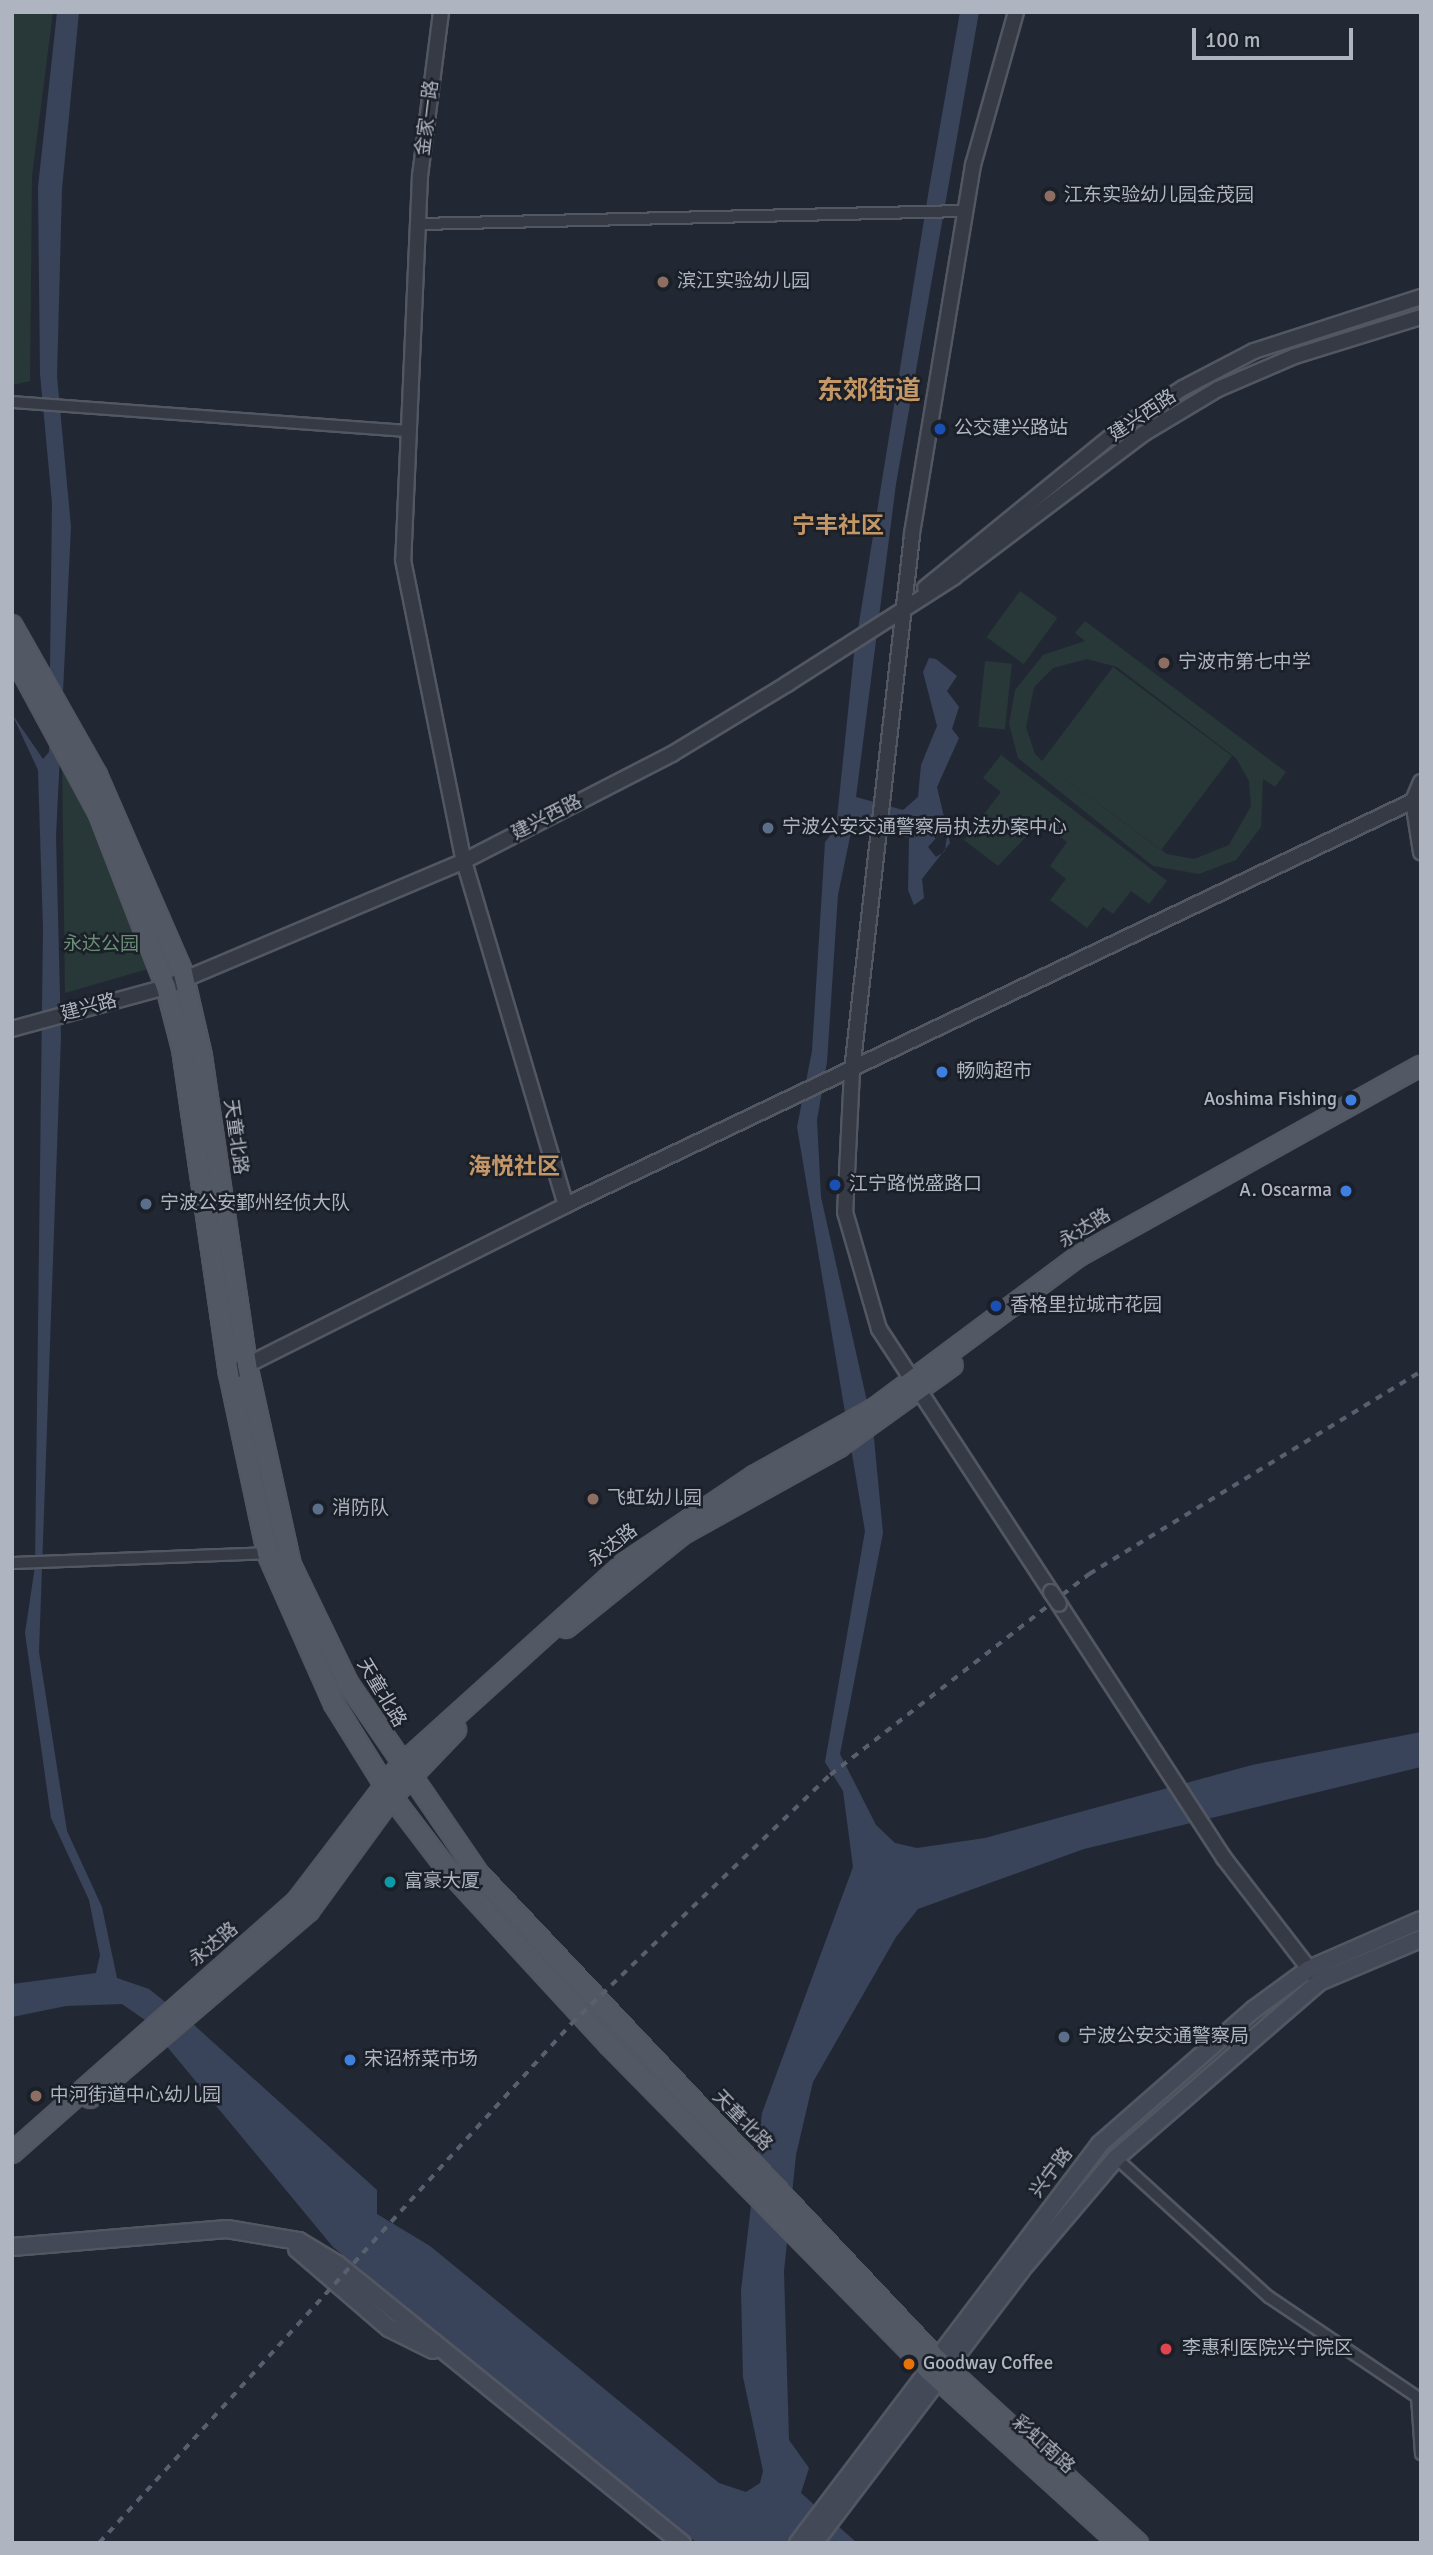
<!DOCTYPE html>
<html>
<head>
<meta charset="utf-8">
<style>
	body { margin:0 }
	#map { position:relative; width:1433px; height:2555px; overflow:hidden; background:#222833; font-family:Signika,"Noto Sans SC",sans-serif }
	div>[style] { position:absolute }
	.green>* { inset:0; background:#283738; transform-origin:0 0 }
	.water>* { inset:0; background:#39445b }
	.roads { filter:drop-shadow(2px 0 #525762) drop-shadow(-2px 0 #525762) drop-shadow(0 2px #525762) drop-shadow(0 -2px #525762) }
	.minor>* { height:10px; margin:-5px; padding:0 5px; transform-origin:5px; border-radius:5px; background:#353a44 }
	.tertiary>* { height:14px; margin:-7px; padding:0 7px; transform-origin:7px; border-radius:7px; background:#353a44 }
	.secondary>* { height:16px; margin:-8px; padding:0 8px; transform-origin:8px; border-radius:8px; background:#434956 }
	.primary>* { height:18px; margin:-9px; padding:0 9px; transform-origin:9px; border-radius:9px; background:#535964 }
	.rail>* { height:3.5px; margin-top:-1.75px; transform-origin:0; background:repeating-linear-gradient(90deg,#59606d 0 7px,transparent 0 14px) }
	.bridges { filter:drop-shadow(2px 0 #525762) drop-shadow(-2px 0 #525762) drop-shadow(0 2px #525762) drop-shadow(0 -2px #525762) }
	.tertiary-bridge>* { height:14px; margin:-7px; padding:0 7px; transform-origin:7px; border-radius:7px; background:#353a44 }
	.dots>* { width:19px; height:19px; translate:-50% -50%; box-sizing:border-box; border:4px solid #1a1f28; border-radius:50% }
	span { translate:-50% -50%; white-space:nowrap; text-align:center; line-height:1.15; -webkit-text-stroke:5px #1a1f28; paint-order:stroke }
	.street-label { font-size:19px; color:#afb4c1 }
	.poi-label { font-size:19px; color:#afb4c1 }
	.left { translate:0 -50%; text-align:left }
	.right { translate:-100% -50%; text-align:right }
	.park-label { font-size:19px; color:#6a8e75 }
	.quarter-label { font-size:23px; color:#c49767; font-weight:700 }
	.district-label { font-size:26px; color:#c49767; font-weight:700 }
	.frame { position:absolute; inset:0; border:14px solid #afb4c1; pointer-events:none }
	.scale { position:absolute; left:1192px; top:28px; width:161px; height:32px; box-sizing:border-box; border:4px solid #afb4c1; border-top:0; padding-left:9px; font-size:21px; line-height:24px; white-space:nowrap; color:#afb4c1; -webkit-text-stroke:5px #1a1f28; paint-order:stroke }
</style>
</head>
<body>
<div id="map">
	<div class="green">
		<div style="clip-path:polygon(12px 12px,53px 12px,32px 176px,30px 381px,12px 385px)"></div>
		<div style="left:1020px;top:591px;width:46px;height:57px;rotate:36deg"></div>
		<div style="clip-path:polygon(evenodd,1085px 621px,1286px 772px,1275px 787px,1263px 779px,1261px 827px,1236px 860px,1199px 874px,1153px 866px,1018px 758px,1009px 723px,1015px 690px,1043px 655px,1085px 641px,1075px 633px,1085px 621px,1087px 659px,1117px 667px,1236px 758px,1249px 781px,1251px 806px,1229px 845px,1194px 859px,1167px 854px,1042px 762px,1161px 850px,1232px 756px,1113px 667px,1042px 761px,1035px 754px,1026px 727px,1034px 687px,1053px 668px,1087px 659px)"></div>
		<div style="left:985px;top:661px;width:27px;height:66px;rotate:6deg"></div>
		<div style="clip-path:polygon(62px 754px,148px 969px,65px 993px)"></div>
		<div style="clip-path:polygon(1001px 755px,1167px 881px,1149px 904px,1131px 891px,1113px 914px,1103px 907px,1087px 928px,1050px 900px,1066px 879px,1050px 866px,1067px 842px,1040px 822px,998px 866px,964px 840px,1001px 792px,983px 778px)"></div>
	</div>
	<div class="water">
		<div style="clip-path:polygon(evenodd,57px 12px,79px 12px,62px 189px,57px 376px,71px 527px,56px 836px,61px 1036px,39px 1652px,67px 1831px,102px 1907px,117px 1978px,149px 1989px,194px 2025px,377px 2190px,377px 2214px,430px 2246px,719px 2483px,746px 2492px,760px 2483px,763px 2471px,743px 2377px,741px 2290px,762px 2113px,853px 1867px,843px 1791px,825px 1762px,865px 1531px,797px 1127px,812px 1051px,825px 842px,836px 828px,854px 654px,929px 189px,960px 12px,979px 12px,896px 484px,856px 797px,903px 810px,918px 797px,921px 765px,937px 726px,923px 672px,929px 658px,936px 659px,957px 676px,947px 691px,959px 707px,952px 729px,959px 738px,937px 787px,950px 843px,922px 879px,924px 898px,914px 905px,908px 890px,909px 838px,865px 825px,851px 832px,838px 895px,827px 1062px,817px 1120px,821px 1197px,873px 1428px,883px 1533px,840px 1754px,876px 1825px,895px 1843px,917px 1848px,985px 1838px,1252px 1765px,1421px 1732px,1421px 1767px,1084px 1849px,918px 1909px,896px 1937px,813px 2082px,796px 2155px,784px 2271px,789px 2440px,809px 2468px,801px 2493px,857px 2543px,697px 2543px,333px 2247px,145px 2020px,122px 2004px,66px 2006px,12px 2017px,12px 1984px,96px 1973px,100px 1955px,89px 1900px,51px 1818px,25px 1633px,35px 1566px,43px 929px,38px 770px,12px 714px,43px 759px,49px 752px,52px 503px,40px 374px,38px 187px,57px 12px,938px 836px,947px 836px,945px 851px,936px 857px,928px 847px,938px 836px)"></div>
	</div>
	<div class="roads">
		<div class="minor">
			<div style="left:420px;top:224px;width:545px;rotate:-1.37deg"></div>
			<div style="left:12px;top:402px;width:398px;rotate:4.2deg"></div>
			<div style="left:12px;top:1563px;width:255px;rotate:-2.2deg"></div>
			<div style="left:1116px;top:2158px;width:207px;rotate:42.3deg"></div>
			<div style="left:1269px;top:2297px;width:179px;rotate:34deg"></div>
			<div style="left:1417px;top:2397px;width:57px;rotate:86deg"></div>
		</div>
		<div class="tertiary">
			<div style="left:441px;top:12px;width:165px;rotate:97.3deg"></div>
			<div style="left:420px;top:176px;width:384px;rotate:92.5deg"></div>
			<div style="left:403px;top:560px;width:304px;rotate:78.6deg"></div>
			<div style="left:463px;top:858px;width:362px;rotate:73.5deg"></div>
			<div style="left:1016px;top:12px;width:159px;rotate:105.7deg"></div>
			<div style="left:973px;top:165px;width:375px;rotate:99.4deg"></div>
			<div style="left:912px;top:535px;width:539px;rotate:96.39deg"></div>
			<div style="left:852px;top:1071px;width:141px;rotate:92.8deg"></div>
			<div style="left:845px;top:1212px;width:122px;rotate:73.8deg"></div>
			<div style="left:879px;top:1329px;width:314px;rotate:56.8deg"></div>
			<div style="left:925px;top:588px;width:253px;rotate:-39.2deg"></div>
			<div style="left:1121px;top:428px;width:74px;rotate:-32.8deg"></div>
			<div style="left:1183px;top:388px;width:80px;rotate:-27.5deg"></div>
			<div style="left:1254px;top:351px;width:176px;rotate:-17.9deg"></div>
			<div style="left:1421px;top:782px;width:21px;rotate:113deg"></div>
			<div style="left:1413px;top:801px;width:52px;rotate:81.1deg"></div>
			<div style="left:12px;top:1029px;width:160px;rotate:-15.3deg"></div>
			<div style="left:166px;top:987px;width:324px;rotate:-22.9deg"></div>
			<div style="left:464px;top:861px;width:234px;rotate:-27.2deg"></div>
			<div style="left:672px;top:754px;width:135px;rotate:-31.3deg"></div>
			<div style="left:787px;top:684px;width:198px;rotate:-32.6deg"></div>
			<div style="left:954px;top:577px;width:237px;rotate:-37.1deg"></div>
			<div style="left:1143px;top:434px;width:87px;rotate:-31deg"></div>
			<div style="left:1218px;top:389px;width:84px;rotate:-23.2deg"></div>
			<div style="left:1295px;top:356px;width:132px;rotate:-17.2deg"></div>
			<div style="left:229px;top:1374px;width:377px;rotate:-26.6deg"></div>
			<div style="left:566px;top:1205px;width:938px;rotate:-25.5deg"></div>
			<div style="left:1059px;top:1604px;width:303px;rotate:57deg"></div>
			<div style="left:1224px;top:1858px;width:151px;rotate:52.5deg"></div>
		</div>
		<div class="secondary">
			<div style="left:12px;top:2247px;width:216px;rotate:-4.8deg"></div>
			<div style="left:227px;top:2229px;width:73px;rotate:9.5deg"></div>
			<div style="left:299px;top:2241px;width:44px;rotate:31.2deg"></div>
			<div style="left:337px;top:2264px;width:444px;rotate:39deg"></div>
			<div style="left:297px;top:2249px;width:121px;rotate:40.7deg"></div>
			<div style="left:389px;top:2328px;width:49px;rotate:26.6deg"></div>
			<div style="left:798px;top:2543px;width:500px;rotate:-52.88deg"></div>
			<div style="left:1100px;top:2144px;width:203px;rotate:-41.2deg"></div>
			<div style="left:1253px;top:2010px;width:69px;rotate:-36.2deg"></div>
			<div style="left:1309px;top:1969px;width:122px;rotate:-23.6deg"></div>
			<div style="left:814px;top:2543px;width:343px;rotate:-52.8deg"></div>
			<div style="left:1021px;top:2270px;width:147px;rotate:-49.7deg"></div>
			<div style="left:1116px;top:2158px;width:269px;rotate:-40.9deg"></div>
			<div style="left:1319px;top:1982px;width:111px;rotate:-22.9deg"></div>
		</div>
		<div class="primary">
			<div style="left:12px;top:625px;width:172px;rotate:60.5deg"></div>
			<div style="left:97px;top:775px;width:216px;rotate:66.5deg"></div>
			<div style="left:183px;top:973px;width:85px;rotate:77.1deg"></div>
			<div style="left:202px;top:1056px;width:312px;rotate:81.7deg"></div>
			<div style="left:247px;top:1365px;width:205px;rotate:77.6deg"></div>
			<div style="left:291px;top:1565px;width:131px;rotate:64.2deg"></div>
			<div style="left:348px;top:1683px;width:232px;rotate:55.6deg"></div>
			<div style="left:479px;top:1874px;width:667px;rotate:46.64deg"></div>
			<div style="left:937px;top:2359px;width:273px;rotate:42.5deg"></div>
			<div style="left:12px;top:653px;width:181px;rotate:61.6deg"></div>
			<div style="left:98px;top:812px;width:188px;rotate:68.8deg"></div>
			<div style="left:166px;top:987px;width:64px;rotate:75.5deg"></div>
			<div style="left:182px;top:1049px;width:328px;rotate:81.8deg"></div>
			<div style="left:229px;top:1374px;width:183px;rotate:78deg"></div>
			<div style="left:267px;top:1553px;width:165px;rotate:66.1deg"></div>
			<div style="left:334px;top:1704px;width:110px;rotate:58.1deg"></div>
			<div style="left:392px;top:1797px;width:89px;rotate:52.7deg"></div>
			<div style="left:446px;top:1868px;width:241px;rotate:47.4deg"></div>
			<div style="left:609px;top:2045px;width:455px;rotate:45.5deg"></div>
			<div style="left:928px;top:2370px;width:258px;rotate:42.2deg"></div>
			<div style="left:566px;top:1628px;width:150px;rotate:-38.8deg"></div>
			<div style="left:683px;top:1534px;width:179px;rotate:-29.1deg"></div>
			<div style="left:839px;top:1447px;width:140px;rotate:-35.7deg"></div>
			<div style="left:90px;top:2098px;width:288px;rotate:-40.5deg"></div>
			<div style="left:309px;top:1911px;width:141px;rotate:-53.9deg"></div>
			<div style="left:392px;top:1797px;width:93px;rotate:-46.3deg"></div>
			<div style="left:12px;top:2153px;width:379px;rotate:-41.5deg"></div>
			<div style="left:296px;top:1902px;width:171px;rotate:-52.6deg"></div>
			<div style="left:400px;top:1766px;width:303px;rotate:-42.1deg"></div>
			<div style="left:625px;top:1563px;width:156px;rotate:-34deg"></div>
			<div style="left:754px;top:1476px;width:139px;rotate:-29.3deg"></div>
			<div style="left:875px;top:1408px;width:254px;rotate:-36.7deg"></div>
			<div style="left:1079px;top:1256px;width:391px;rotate:-29.1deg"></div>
		</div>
	</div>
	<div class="rail">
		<div style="left:99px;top:2543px;width:702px;rotate:-47.72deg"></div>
		<div style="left:571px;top:2024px;width:359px;rotate:-43.9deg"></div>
		<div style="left:830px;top:1775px;width:328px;rotate:-37.8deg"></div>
		<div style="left:1089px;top:1574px;width:389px;rotate:-31.4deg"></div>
	</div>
	<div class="bridges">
		<div class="tertiary-bridge">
			<div style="left:1051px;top:1592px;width:14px;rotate:56deg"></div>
		</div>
	</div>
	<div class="dots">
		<div style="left:1050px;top:196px;background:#8d6e63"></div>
		<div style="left:663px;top:282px;background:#8d6e63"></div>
		<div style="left:940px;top:429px;background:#1a4fb4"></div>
		<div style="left:1164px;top:663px;background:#8d6e63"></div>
		<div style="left:768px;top:828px;background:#5c6f8a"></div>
		<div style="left:942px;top:1072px;background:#3f7fe0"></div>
		<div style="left:1351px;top:1100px;background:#3f7fe0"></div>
		<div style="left:835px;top:1185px;background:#1a4fb4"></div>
		<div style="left:1346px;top:1191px;background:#3f7fe0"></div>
		<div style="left:146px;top:1204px;background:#5c6f8a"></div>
		<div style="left:996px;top:1306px;background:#1a4fb4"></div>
		<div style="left:593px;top:1499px;background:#8d6e63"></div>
		<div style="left:318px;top:1509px;background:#5c6f8a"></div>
		<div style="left:390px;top:1882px;background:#0f9aa8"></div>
		<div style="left:1064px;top:2037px;background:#5c6f8a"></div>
		<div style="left:350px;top:2060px;background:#3f7fe0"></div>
		<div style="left:36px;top:2096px;background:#8d6e63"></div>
		<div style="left:1166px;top:2349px;background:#e0444e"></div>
		<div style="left:909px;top:2364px;background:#e8710a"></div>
	</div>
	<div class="street-label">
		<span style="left:428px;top:118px;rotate:-83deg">金家一路</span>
		<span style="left:1143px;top:416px;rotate:-34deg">建兴西路</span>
		<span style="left:547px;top:818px;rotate:-27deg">建兴西路</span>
		<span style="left:89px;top:1008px;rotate:-15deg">建兴路</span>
		<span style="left:235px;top:1137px;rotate:82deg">天童北路</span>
		<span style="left:1085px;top:1229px;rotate:-32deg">永达路</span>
		<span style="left:613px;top:1546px;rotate:-38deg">永达路</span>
		<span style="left:381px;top:1693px;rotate:59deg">天童北路</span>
		<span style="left:214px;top:1945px;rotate:-40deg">永达路</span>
		<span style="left:742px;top:2121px;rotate:46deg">天童北路</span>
		<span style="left:1052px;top:2173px;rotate:-53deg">兴宁路</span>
		<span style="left:1043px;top:2445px;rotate:42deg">彩虹南路</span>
	</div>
	<div class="poi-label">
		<span class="left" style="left:1064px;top:196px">江东实验幼儿园金茂园</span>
		<span class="left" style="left:677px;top:282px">滨江实验幼儿园</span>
		<span class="left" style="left:954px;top:429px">公交建兴路站</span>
		<span class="left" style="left:1178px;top:663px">宁波市第七中学</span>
		<span class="left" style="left:782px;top:828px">宁波公安交通警察局执法办案中心</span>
		<span class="left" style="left:956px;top:1072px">畅购超市</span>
		<span class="right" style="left:1337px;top:1100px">Aoshima Fishing</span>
		<span class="left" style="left:849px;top:1185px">江宁路悦盛路口</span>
		<span class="right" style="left:1332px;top:1191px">A. Oscarma</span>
		<span class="left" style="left:160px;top:1204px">宁波公安鄞州经侦大队</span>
		<span class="left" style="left:1010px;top:1306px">香格里拉城市花园</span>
		<span class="left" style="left:607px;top:1499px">飞虹幼儿园</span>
		<span class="left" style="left:332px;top:1509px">消防队</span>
		<span class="left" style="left:404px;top:1882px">富豪大厦</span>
		<span class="left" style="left:1078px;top:2037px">宁波公安交通警察局</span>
		<span class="left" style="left:364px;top:2060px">宋诏桥菜市场</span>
		<span class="left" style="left:50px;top:2096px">中河街道中心幼儿园</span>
		<span class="left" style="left:1182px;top:2349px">李惠利医院兴宁院区</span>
		<span class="left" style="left:923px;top:2364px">Goodway Coffee</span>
	</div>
	<div class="park-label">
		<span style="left:101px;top:945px">永达公园</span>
	</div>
	<div class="quarter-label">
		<span style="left:838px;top:526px">宁丰社区</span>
		<span style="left:514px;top:1167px">海悦社区</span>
	</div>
	<div class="district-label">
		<span style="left:869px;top:392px">东郊街道</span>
	</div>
	<div class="frame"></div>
	<div class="scale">100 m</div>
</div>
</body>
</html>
